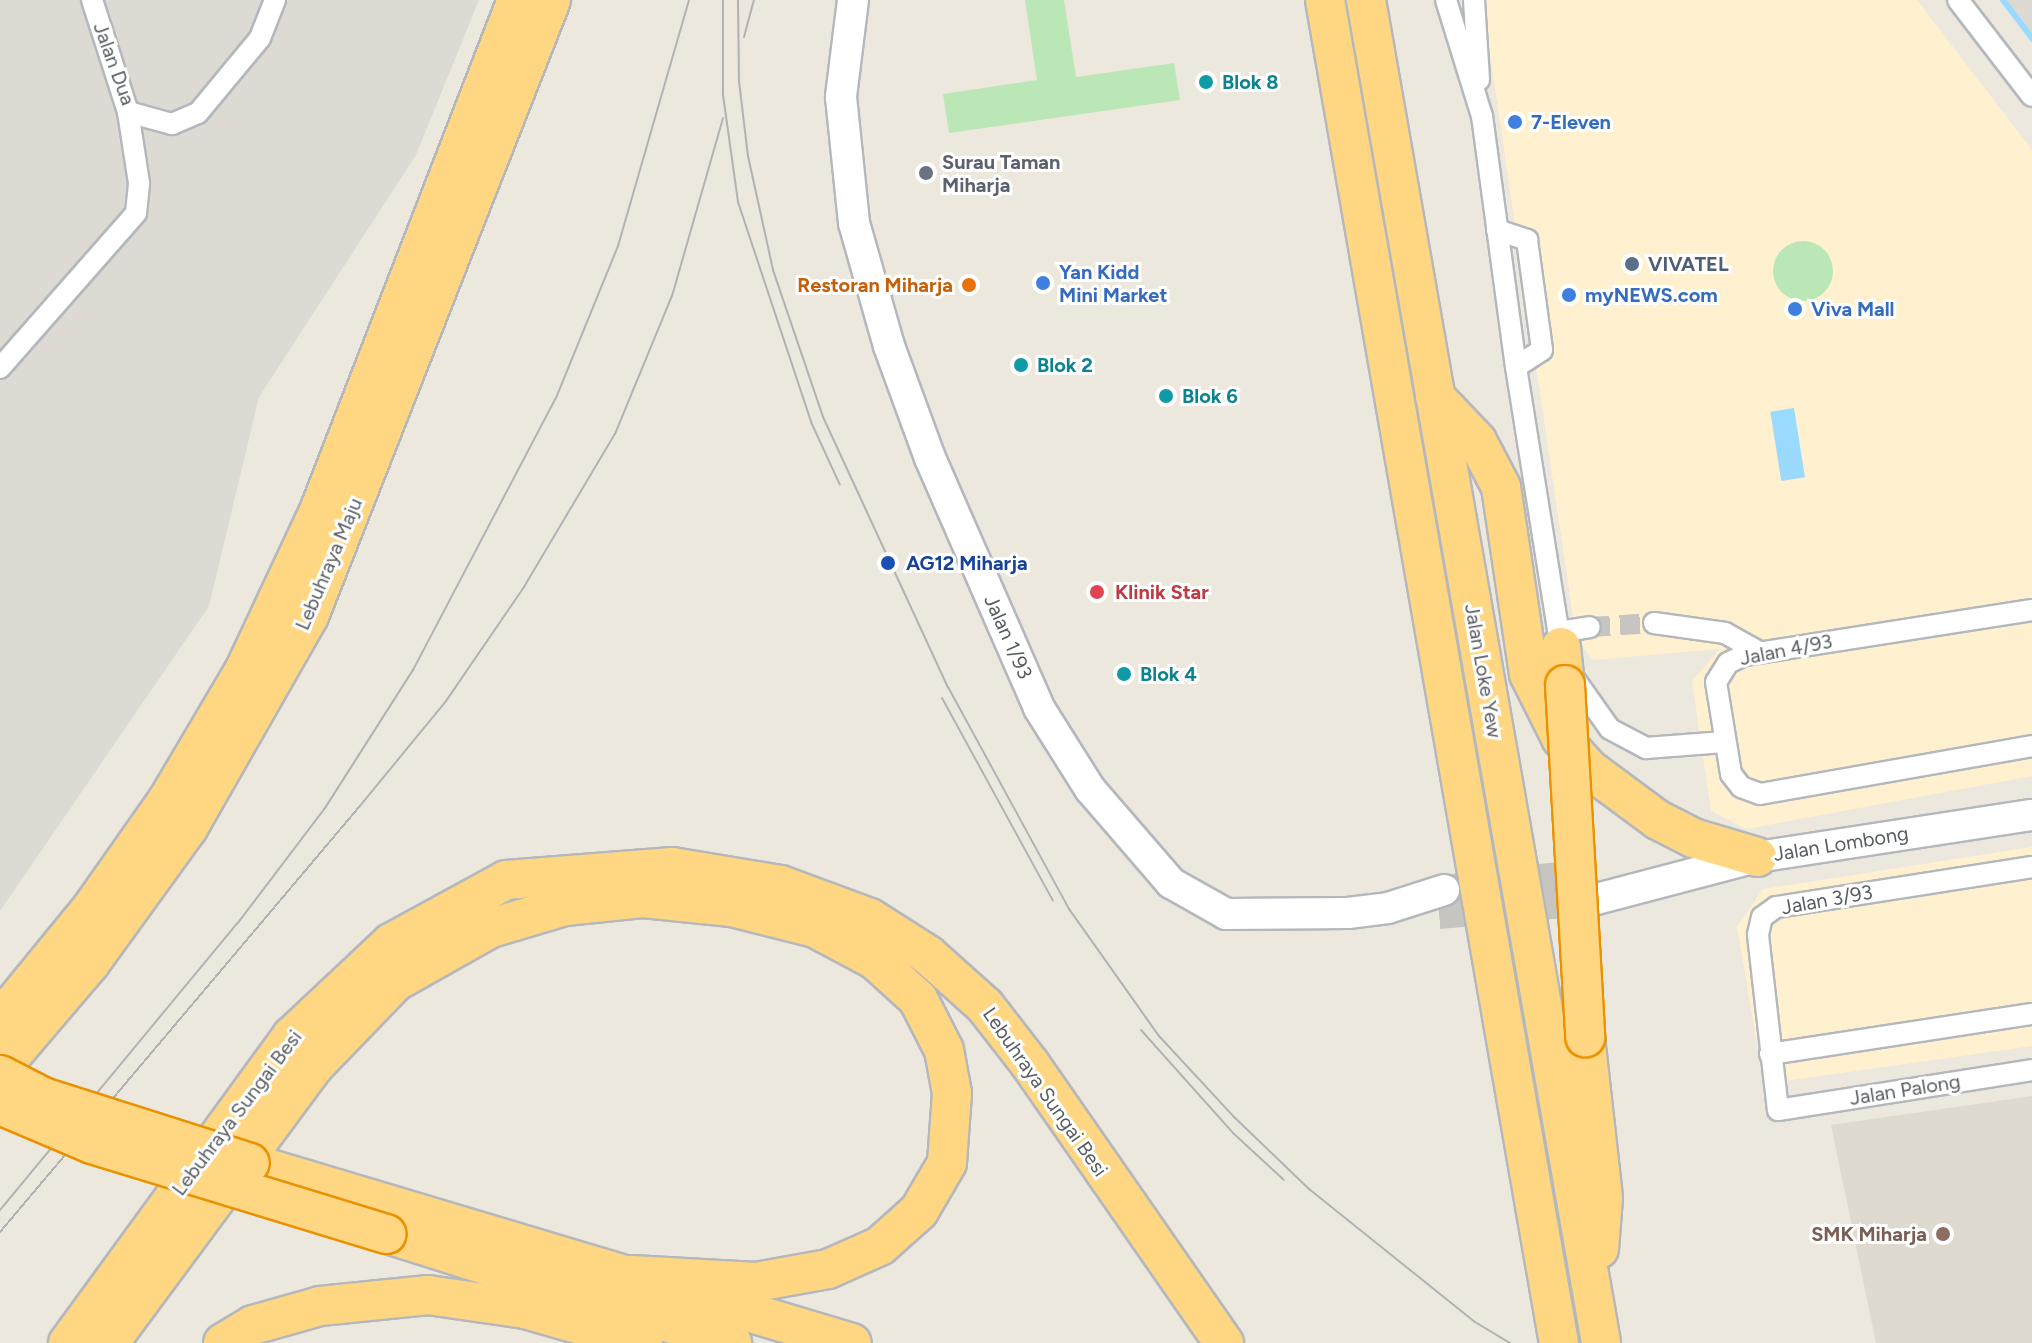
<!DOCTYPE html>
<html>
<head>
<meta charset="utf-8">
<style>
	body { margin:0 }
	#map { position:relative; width:2032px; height:1343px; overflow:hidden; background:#ece8de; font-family:Figtree,sans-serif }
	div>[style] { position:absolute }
	.commercial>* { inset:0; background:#fff1d0 }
	.industrial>* { inset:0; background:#dcdad3 }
	.education>* { inset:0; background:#dedacf }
	.green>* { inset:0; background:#bbe7b7 }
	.round { border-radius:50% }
	.water>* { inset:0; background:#9bdaff; transform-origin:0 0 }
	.stream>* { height:6px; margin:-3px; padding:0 3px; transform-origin:3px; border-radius:3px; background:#9bdaff }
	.street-tunnel>* { height:20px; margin-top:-10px; transform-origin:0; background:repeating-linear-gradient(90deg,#c7c5bf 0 20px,transparent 0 30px) }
	.secondary-tunnel>* { height:30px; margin-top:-15px; transform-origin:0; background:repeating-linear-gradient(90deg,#c7c5bf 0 30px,transparent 0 45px) }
	.roads { filter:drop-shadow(2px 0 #b4b8bd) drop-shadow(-2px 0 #b4b8bd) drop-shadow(0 2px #b4b8bd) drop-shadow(0 -2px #b4b8bd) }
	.street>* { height:20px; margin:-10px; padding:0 10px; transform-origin:10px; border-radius:10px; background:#fff }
	.secondary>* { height:30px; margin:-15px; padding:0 15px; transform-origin:15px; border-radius:15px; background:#fff }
	.highway>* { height:38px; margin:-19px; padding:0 19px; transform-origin:19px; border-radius:19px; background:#ffd782 }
	.tram>* { height:2px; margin:-1px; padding:0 1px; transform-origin:1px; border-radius:1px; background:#b1b2b2 }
	.bridges { filter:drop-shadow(2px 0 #ea9100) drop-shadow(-2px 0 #ea9100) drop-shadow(0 2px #ea9100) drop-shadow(0 -2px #ea9100) }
	.highway-bridge>* { height:38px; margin:-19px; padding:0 19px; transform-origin:19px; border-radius:19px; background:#ffd782 }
	.dots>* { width:22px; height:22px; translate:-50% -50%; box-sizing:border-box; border:4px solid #fff; border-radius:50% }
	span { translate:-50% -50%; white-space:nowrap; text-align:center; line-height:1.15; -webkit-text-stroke:6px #fff; paint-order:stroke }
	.street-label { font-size:20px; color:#575c61 }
	.culture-label { font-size:20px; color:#0d838f; font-weight:700 }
	.left { translate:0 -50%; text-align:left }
	.shop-label { font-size:20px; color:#366cbe; font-weight:700 }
	.worship-label { font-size:20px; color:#5b616d; font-weight:700 }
	.service-label { font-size:20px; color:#4e5e75; font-weight:700 }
	.food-label { font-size:20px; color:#c56008; font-weight:700 }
	.right { translate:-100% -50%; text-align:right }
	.transit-label { font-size:20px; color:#164399; font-weight:700 }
	.health-label { font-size:20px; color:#be3a42; font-weight:700 }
	.education-label { font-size:20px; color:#785e54; font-weight:700 }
</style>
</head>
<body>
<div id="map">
	<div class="commercial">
		<div style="clip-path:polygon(1482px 0,1917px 0,2032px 150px,2032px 776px,1746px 829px,1711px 811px,1692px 681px,1720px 649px,1593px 660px,1576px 637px)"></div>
		<div style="clip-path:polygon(2032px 847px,2032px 1046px,1764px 1084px,1737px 927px,1763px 889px)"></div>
	</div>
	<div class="industrial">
		<div style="clip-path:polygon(0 0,479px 0,416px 155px,259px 397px,209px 606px,0 911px)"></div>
		<div style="clip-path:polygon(2000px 0,2032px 0,2032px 43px)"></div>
	</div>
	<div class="education">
		<div style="clip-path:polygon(2032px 1096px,2032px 1343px,1876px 1343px,1831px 1125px)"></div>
	</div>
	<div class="green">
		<div style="clip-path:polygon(1025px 0,1064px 0,1076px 77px,1174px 63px,1180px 100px,949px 133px,943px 94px,1037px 80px)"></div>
		<div class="round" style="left:1773px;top:241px;width:60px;height:60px"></div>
	</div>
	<div class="water">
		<div style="left:1794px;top:408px;width:70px;height:24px;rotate:81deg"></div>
	</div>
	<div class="stream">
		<div style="left:2003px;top:0;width:48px;rotate:52.7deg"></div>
	</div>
	<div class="street-tunnel">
		<div style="left:1590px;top:627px;width:64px;rotate:-3.6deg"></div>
	</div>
	<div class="secondary-tunnel">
		<div style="left:1444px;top:890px;width:141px;rotate:-6.5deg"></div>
		<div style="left:1439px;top:914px;width:151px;rotate:-5deg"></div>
	</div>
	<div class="roads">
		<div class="street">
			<div style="left:1446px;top:0;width:121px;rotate:72.8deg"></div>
			<div style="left:1482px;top:116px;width:253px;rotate:82.3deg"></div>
			<div style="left:1516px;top:367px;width:284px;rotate:80.9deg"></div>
			<div style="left:1561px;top:647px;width:29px;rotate:70deg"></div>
			<div style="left:1571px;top:674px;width:67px;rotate:54.7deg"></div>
			<div style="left:1610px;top:729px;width:41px;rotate:27.8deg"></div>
			<div style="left:1646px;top:748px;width:78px;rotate:-4.4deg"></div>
			<div style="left:1474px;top:0;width:80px;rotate:86.4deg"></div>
			<div style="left:1958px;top:0;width:121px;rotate:52.4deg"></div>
			<div style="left:128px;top:112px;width:46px;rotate:15.3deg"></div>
			<div style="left:172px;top:124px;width:28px;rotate:-23deg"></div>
			<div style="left:198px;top:113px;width:97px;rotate:-50.4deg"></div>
			<div style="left:260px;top:38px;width:41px;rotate:-68.5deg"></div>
			<div style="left:1497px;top:230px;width:32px;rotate:18deg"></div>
			<div style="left:1527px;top:240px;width:111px;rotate:82.2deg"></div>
			<div style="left:1542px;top:350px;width:31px;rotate:147deg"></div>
			<div style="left:0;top:368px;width:206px;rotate:-48.7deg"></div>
			<div style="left:136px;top:213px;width:30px;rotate:-84deg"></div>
			<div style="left:139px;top:183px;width:72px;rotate:-98.8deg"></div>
			<div style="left:128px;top:112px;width:118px;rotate:-107.8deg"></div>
			<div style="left:2032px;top:610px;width:291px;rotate:171.1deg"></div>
			<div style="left:1744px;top:655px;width:18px;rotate:153deg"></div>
			<div style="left:1728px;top:663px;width:22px;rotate:122deg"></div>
			<div style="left:1716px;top:682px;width:93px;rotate:80.7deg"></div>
			<div style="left:1731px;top:774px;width:16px;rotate:52deg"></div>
			<div style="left:1741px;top:787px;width:20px;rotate:20deg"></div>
			<div style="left:1760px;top:794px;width:276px;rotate:-10deg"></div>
			<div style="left:1654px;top:623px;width:72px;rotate:8deg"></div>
			<div style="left:1725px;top:633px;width:39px;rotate:29deg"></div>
			<div style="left:1559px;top:632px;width:31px;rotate:-9deg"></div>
			<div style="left:2032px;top:867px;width:259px;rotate:171.1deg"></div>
			<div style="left:1776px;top:907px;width:17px;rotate:144deg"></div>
			<div style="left:1762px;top:917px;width:18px;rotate:103deg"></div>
			<div style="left:1758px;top:935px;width:176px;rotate:83.5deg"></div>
			<div style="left:1778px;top:1110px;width:257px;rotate:-8.9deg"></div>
			<div style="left:1770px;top:1054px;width:265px;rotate:-8.7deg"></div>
		</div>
		<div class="secondary">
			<div style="left:853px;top:0;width:98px;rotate:97.1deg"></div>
			<div style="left:841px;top:97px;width:127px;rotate:84.1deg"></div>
			<div style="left:854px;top:223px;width:128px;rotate:74.1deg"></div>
			<div style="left:889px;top:346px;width:119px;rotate:69.9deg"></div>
			<div style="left:930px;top:458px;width:273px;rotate:66.4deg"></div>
			<div style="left:1039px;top:708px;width:96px;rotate:57.8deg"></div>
			<div style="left:1090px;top:789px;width:124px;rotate:49.2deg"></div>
			<div style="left:1171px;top:883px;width:63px;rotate:29.4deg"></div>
			<div style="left:1226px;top:914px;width:122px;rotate:-0.5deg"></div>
			<div style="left:1348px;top:913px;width:40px;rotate:-7.1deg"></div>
			<div style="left:1388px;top:908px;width:59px;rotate:-17.8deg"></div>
			<div style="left:1589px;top:901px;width:174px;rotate:-14.7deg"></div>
			<div style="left:1757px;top:857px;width:278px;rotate:-8.7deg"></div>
		</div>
		<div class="highway">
			<div style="left:1325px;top:0;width:1363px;rotate:80.12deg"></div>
			<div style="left:1366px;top:0;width:1363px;rotate:80.07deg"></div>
			<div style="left:1435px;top:397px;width:61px;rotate:46.3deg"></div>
			<div style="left:1477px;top:441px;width:52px;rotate:62.4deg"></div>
			<div style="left:1501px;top:487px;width:189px;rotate:81.5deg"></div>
			<div style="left:1529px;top:674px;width:72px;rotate:63.4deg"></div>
			<div style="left:1561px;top:738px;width:42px;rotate:47.9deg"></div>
			<div style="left:1589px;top:769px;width:86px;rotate:36.5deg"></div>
			<div style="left:1658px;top:820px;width:39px;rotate:27deg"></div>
			<div style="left:1693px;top:838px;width:67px;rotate:16.5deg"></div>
			<div style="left:1561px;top:647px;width:38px;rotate:84deg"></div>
			<div style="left:0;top:1020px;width:144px;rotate:-50.7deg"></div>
			<div style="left:91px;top:909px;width:132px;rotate:-54.9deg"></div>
			<div style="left:167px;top:801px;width:151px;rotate:-59.4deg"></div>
			<div style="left:244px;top:671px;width:177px;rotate:-64.9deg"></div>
			<div style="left:319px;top:511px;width:548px;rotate:-68.82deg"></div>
			<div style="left:1585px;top:1037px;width:162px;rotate:83.6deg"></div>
			<div style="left:1603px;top:1198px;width:51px;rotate:94.5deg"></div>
			<div style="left:0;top:1069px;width:140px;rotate:-49.6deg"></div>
			<div style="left:91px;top:962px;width:165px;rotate:-54.1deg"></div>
			<div style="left:188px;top:828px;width:244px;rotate:-60.3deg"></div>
			<div style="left:309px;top:616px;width:662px;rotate:-68.55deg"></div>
			<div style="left:250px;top:1163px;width:628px;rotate:16.65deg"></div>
			<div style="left:387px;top:1234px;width:362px;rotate:17.5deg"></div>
			<div style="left:68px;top:1343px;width:380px;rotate:-53.9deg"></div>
			<div style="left:292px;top:1036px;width:136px;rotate:-43.2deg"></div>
			<div style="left:391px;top:943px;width:131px;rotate:-28.7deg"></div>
			<div style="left:506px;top:880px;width:167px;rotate:-4.5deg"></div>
			<div style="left:672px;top:867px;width:110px;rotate:9.4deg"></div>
			<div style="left:781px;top:885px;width:95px;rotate:20.3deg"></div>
			<div style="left:870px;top:918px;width:69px;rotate:32.5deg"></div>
			<div style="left:928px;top:955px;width:76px;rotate:41.8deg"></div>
			<div style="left:985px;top:1006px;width:73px;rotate:52.2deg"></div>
			<div style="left:1030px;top:1064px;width:340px;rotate:55.2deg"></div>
			<div style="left:109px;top:1343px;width:345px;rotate:-53.5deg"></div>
			<div style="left:314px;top:1066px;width:117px;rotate:-46deg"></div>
			<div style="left:395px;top:982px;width:110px;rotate:-29.4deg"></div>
			<div style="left:491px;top:928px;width:77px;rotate:-16.6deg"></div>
			<div style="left:565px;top:906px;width:78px;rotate:-5.9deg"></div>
			<div style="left:643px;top:898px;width:89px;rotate:5.8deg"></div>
			<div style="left:732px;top:907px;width:86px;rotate:14.2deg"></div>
			<div style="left:815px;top:928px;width:68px;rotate:28.1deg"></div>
			<div style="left:875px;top:960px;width:58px;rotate:42.2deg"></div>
			<div style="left:918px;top:999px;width:57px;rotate:63deg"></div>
			<div style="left:944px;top:1050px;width:44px;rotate:79.5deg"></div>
			<div style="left:952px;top:1093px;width:70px;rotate:94.1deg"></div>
			<div style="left:947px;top:1163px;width:56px;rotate:120.3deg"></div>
			<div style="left:919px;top:1211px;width:52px;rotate:138.1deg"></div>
			<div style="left:880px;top:1246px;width:57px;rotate:156.1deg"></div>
			<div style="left:828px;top:1269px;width:73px;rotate:169.8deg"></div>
			<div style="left:756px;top:1282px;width:124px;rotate:-176.8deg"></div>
			<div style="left:223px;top:1343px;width:35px;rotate:-31deg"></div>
			<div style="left:253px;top:1325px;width:70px;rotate:-15.8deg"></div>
			<div style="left:320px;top:1306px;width:109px;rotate:-5.8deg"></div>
			<div style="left:428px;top:1295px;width:98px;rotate:8.2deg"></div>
			<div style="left:525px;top:1309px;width:123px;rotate:16.1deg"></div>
		</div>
	</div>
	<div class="tram">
		<div style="left:723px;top:0;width:95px;rotate:90deg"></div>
		<div style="left:723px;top:95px;width:108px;rotate:82deg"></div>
		<div style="left:738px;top:202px;width:232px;rotate:71.6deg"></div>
		<div style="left:811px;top:422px;width:69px;rotate:65.3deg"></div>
		<div style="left:738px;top:0;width:81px;rotate:89.3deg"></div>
		<div style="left:739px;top:81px;width:76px;rotate:83.2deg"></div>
		<div style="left:748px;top:156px;width:117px;rotate:77.6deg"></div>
		<div style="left:773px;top:270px;width:155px;rotate:71.2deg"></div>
		<div style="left:823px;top:417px;width:298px;rotate:65.2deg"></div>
		<div style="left:948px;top:687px;width:253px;rotate:61.4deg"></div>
		<div style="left:1069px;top:909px;width:156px;rotate:54.7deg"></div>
		<div style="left:1159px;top:1036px;width:110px;rotate:47.2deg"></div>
		<div style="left:1234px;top:1117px;width:104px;rotate:43.8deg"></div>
		<div style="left:1309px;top:1189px;width:213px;rotate:38.7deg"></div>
		<div style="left:1475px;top:1322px;width:41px;rotate:31deg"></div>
		<div style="left:744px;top:37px;width:38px;rotate:-75deg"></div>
		<div style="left:942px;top:698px;width:231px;rotate:61.3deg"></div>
		<div style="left:1141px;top:1030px;width:138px;rotate:48.2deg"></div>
		<div style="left:1233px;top:1133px;width:69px;rotate:42.7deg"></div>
		<div style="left:0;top:1210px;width:371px;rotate:-50.4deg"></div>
		<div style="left:237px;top:924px;width:146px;rotate:-52.8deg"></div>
		<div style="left:325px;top:808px;width:164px;rotate:-57.5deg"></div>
		<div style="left:413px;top:670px;width:307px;rotate:-62.3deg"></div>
		<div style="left:556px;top:398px;width:164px;rotate:-67.8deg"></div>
		<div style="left:618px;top:246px;width:256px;rotate:-73.9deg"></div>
		<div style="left:0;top:1232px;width:556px;rotate:-49.81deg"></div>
		<div style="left:359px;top:807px;width:137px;rotate:-50.6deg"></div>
		<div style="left:446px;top:701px;width:138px;rotate:-55.6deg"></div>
		<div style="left:524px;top:587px;width:178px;rotate:-59.3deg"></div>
		<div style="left:615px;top:434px;width:149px;rotate:-67.6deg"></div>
		<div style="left:672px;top:296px;width:185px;rotate:-74deg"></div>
	</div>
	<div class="bridges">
		<div class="highway-bridge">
			<div style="left:1565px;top:685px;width:353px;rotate:86.7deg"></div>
			<div style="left:0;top:1075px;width:48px;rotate:27.1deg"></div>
			<div style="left:43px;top:1097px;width:217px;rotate:17.7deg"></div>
			<div style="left:0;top:1105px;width:100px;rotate:23deg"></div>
			<div style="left:92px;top:1144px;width:308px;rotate:17deg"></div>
		</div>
	</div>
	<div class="dots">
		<div style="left:1206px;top:82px;background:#0f9aa8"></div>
		<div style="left:1515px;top:122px;background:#3f7fe0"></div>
		<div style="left:926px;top:173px;background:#6b7280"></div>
		<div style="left:1632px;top:264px;background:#5c6f8a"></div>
		<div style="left:1043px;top:283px;background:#3f7fe0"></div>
		<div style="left:969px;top:285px;background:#e8710a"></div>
		<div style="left:1569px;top:295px;background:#3f7fe0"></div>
		<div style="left:1795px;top:309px;background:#3f7fe0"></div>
		<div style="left:1021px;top:365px;background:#0f9aa8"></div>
		<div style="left:1166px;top:396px;background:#0f9aa8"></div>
		<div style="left:888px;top:563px;background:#1a4fb4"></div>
		<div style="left:1097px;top:592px;background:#e0444e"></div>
		<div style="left:1124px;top:674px;background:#0f9aa8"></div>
		<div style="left:1943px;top:1234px;background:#8d6e63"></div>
	</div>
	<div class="street-label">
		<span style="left:114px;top:64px;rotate:70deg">Jalan Dua</span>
		<span style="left:329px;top:564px;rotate:-67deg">Lebuhraya Maju</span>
		<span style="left:1008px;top:637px;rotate:66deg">Jalan 1/93</span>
		<span style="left:1786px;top:650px;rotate:-11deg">Jalan 4/93</span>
		<span style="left:1483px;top:671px;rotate:80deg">Jalan Loke Yew</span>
		<span style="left:1841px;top:844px;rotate:-9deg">Jalan Lombong</span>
		<span style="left:1827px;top:900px;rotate:-10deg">Jalan 3/93</span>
		<span style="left:1905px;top:1090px;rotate:-9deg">Jalan Palong</span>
		<span style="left:1045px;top:1092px;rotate:55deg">Lebuhraya Sungai Besi</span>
		<span style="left:237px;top:1113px;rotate:-53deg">Lebuhraya Sungai Besi</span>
	</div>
	<div class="culture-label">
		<span class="left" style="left:1222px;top:82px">Blok 8</span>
		<span class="left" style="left:1037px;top:365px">Blok 2</span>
		<span class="left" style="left:1182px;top:396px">Blok 6</span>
		<span class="left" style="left:1140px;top:674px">Blok 4</span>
	</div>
	<div class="shop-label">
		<span class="left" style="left:1531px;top:122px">7-Eleven</span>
		<span class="left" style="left:1059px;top:284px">Yan Kidd<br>Mini Market</span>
		<span class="left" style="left:1585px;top:295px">myNEWS.com</span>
		<span class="left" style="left:1811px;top:309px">Viva Mall</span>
	</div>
	<div class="worship-label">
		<span class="left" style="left:942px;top:174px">Surau Taman<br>Miharja</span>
	</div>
	<div class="service-label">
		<span class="left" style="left:1648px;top:264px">VIVATEL</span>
	</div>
	<div class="food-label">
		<span class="right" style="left:953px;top:285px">Restoran Miharja</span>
	</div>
	<div class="transit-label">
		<span class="left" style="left:906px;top:563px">AG12 Miharja</span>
	</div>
	<div class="health-label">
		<span class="left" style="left:1115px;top:592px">Klinik Star</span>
	</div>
	<div class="education-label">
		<span class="right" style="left:1927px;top:1234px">SMK Miharja</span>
	</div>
</div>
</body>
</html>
